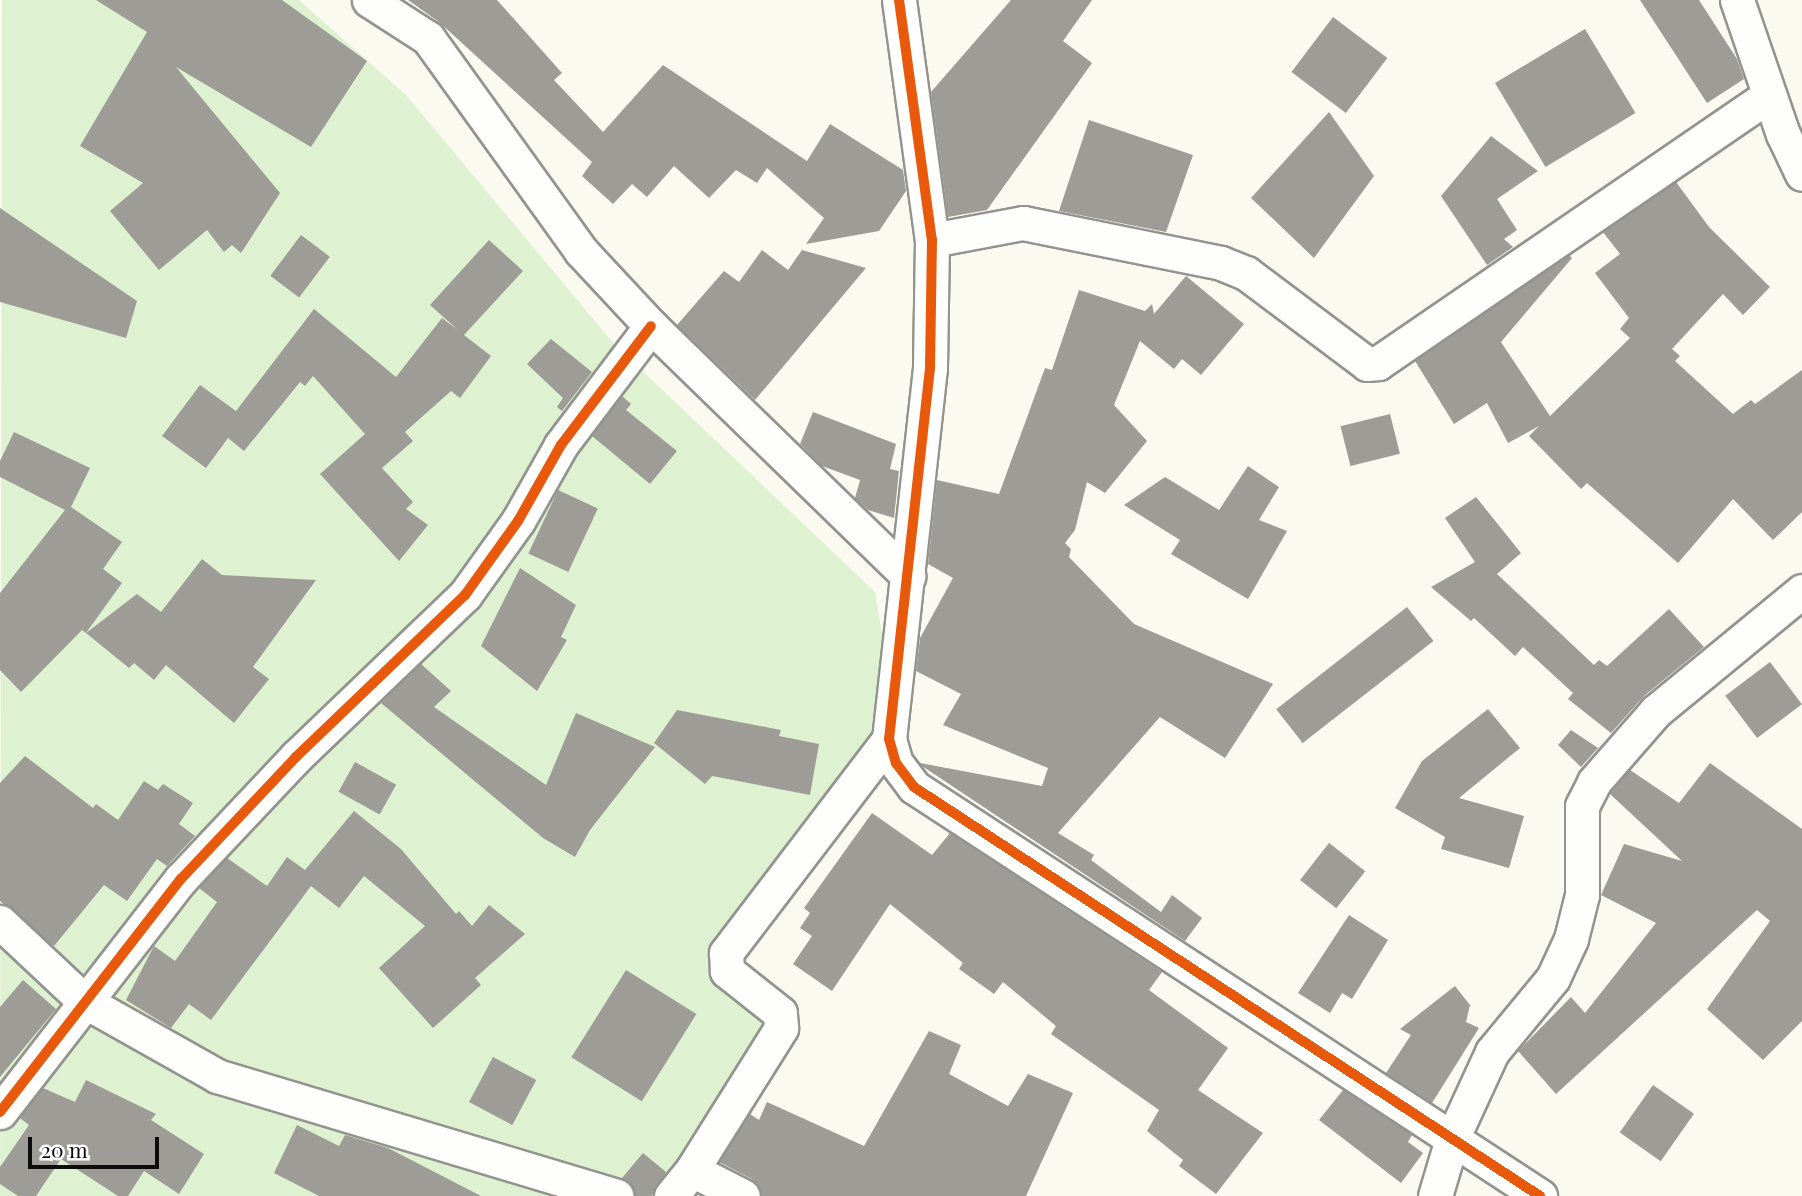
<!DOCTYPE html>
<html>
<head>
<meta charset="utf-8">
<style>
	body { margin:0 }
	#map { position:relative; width:1802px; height:1196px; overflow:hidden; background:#fafaf0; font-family:"Playfair Display",serif }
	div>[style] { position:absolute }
	.green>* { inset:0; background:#def1d0 }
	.building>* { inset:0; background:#9d9c96; transform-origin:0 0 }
	.roads { filter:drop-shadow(2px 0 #93938f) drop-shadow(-2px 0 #93938f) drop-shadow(0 2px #93938f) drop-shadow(0 -2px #93938f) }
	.minor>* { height:33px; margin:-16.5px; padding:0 16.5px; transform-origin:16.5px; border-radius:16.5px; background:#fefefd }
	.cycleway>* { height:10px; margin:-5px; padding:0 5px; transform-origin:5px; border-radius:5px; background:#e8590c }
	span { translate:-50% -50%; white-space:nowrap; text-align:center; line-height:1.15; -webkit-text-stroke:7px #fff; paint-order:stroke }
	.scale { position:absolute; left:28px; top:1137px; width:131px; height:32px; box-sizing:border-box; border:4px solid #0c0c0c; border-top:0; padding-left:9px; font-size:21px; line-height:24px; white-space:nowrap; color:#0c0c0c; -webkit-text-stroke:5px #fff; paint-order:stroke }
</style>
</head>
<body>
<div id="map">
	<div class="green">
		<div style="clip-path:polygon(2px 0,299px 0,406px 95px,614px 344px,875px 592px,886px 659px,871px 748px,724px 948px,771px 1026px,704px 1137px,722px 1196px,0 1196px)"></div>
	</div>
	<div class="building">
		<div style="clip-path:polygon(96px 0,282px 0,367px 61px,311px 147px,176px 67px,280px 193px,241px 253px,232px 245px,224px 252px,207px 230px,159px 270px,110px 211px,143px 183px,80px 146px,147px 32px)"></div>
		<div style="clip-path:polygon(408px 0,497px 0,562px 73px,554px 80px,603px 132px,663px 65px,807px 161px,830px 124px,903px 170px,906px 191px,879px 231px,806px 244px,824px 218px,767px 168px,757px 183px,736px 170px,709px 198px,674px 166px,647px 197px,632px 184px,613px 204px,582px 176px,592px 162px,439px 22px)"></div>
		<div style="clip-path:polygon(1011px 0,1092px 0,1063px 41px,1092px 63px,987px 210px,948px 217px,931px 92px)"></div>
		<div style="clip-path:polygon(1640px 0,1699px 0,1737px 59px,1744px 79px,1707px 103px)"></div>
		<div style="left:1333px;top:17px;width:68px;height:69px;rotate:37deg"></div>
		<div style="left:1585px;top:29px;width:98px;height:105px;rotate:59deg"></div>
		<div style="clip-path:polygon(1329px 112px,1374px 176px,1314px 258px,1251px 198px)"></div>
		<div style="clip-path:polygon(1089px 120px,1193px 155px,1166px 232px,1059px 211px)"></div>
		<div style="clip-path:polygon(1491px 136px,1538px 171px,1497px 199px,1517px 230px,1504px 239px,1513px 247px,1487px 265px,1441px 196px)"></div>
		<div style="clip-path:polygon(1676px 182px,1709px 227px,1770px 287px,1743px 315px,1723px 294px,1672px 349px,1680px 356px,1675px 361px,1733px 414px,1751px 400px,1755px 404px,1802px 370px,1802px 512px,1773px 540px,1733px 499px,1678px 563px,1587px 483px,1581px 489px,1529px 436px,1539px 426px,1508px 443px,1487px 403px,1454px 424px,1415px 361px,1569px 255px,1572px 258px,1501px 342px,1550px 416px,1630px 338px,1620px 329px,1629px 318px,1595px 273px,1620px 254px,1603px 232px)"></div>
		<div style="clip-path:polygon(0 208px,137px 301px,126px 338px,0 302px)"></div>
		<div style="left:301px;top:235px;width:36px;height:51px;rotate:37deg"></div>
		<div style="clip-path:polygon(489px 240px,523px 271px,464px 335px,491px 356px,460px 398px,451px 391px,405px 432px,413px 441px,382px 468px,413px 502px,406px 509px,428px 525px,399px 561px,320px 474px,365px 434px,313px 376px,305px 386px,300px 382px,244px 451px,228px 438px,206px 468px,162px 436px,200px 385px,236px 411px,314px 309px,396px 377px,442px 318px,458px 330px,430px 305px)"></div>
		<div style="clip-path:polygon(762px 250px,788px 270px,802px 250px,866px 268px,755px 400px,677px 325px,724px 271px,739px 282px)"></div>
		<div style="clip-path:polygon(1186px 276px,1244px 324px,1201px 375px,1182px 359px,1174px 369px,1140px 341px,1114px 405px,1147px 441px,1105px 493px,1087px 482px,1075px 530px,1065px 543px,1071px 549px,1069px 557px,1134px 624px,1273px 684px,1225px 758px,1160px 717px,1058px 833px,1094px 855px,1091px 860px,1161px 912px,1172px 895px,1202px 918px,1185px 941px,922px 766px,920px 763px,1042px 786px,1048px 768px,943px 725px,961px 694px,916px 671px,920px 638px,953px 578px,928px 564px,937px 480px,999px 494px,1045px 368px,1052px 370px,1079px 290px,1145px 311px,1152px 304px,1154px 314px)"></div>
		<div style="clip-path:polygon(551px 339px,592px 372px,562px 411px,557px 407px,563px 398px,527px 364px)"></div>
		<div style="clip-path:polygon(622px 396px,631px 404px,626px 410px,677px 451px,650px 484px,592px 436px)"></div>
		<div style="clip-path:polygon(813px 412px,896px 444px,890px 469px,899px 471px,894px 518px,868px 510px,855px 498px,860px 480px,822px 466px,800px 444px)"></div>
		<div style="left:1390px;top:414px;width:41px;height:51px;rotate:76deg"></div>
		<div style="clip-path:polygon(14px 432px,90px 468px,71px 507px,122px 542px,103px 569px,122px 583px,86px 633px,82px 630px,21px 692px,0 670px,0 593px,65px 510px,0 477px,0 461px)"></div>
		<div style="clip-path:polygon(1248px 466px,1279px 487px,1259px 520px,1287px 531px,1248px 599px,1171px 554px,1180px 540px,1124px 505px,1165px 477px,1219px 510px)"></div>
		<div style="left:558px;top:490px;width:44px;height:70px;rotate:25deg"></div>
		<div style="clip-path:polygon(1476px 497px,1521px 553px,1497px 574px,1594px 665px,1599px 660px,1607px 666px,1669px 609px,1704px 647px,1644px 696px,1611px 733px,1568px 699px,1573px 693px,1523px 647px,1515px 656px,1474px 618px,1471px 621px,1431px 587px,1475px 562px,1445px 518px)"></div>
		<div style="clip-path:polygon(202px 559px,222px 575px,316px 580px,253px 667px,269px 679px,234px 723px,166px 665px,154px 680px,134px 663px,129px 668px,86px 633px,137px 594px,161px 612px)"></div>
		<div style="clip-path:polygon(520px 568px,576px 605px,561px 637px,567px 640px,537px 691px,481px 646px)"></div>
		<div style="left:1407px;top:607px;width:43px;height:166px;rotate:52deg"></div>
		<div style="left:1770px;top:662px;width:53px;height:56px;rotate:53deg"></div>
		<div style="clip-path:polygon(421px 664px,451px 691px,434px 707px,546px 785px,576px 713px,655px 747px,590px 830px,575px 857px,543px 838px,381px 703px)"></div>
		<div style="clip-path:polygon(1488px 709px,1520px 748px,1459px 798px,1524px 816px,1509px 868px,1441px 849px,1445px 837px,1395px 808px,1422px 761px)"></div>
		<div style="clip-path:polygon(677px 710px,781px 730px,779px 736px,819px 744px,810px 795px,712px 776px,705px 784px,654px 743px)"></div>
		<div style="clip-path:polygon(1571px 730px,1598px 748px,1581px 767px,1558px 745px)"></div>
		<div style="clip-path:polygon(25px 756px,93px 808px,96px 804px,118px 820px,144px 781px,158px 790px,163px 784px,193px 803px,179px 824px,195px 836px,167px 866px,157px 859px,127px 901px,104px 885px,54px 946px,0 901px,0 783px)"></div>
		<div style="left:355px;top:762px;width:47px;height:34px;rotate:29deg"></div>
		<div style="clip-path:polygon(1710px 763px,1802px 829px,1802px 1021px,1763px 1060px,1707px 1009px,1770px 921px,1757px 910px,1556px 1094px,1518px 1051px,1571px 997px,1585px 1013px,1656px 923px,1601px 895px,1624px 844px,1682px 861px,1610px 794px,1630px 770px,1679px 803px)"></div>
		<div style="clip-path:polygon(354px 811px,401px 849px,456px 914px,459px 911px,472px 926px,489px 905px,525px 934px,475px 978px,481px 985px,433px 1028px,379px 968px,425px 926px,364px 876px,339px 908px,311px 886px,211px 1020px,189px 1004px,171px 1028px,126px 1000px,154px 946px,175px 961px,217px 902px,199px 888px,227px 858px,267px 886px,287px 857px,305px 870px)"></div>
		<div style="clip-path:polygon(872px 813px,932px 855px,950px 833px,1162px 972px,1149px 990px,1228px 1048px,1198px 1090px,1263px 1133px,1216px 1194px,1179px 1166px,1183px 1160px,1147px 1131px,1159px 1110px,1051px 1034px,1056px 1026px,1003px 982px,994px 994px,959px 969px,963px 963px,890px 904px,832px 991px,793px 964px,812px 936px,800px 928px,810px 913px,804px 908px)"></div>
		<div style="left:1329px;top:843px;width:46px;height:47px;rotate:38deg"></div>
		<div style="clip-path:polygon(1349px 915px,1388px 940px,1352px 999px,1342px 993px,1330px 1013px,1298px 993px)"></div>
		<div style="left:626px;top:970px;width:83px;height:103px;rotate:32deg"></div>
		<div style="clip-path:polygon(23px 980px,56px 1009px,0 1077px,0 1007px)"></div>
		<div style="clip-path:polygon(1455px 986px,1470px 1005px,1466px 1022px,1479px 1028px,1432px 1103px,1386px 1073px,1411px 1035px,1400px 1029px)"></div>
		<div style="clip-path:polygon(929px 1031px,961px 1045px,949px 1074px,1008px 1106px,1028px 1074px,1073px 1093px,1026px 1196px,762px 1196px,752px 1179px,719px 1162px,750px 1114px,759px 1120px,767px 1102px,864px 1146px)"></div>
		<div style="left:493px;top:1057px;width:49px;height:51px;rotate:28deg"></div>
		<div style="clip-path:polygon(86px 1080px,156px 1114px,151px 1120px,204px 1154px,179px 1194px,144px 1171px,128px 1196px,118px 1196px,61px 1159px,36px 1196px,18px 1196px,0 1184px,0 1167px,29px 1125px,20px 1118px,43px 1088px,75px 1102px)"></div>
		<div style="left:1653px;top:1085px;width:50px;height:58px;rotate:35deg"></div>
		<div style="clip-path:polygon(1343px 1090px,1412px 1135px,1408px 1142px,1423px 1153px,1401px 1183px,1319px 1120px)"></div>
		<div style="clip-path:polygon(297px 1125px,339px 1146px,345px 1135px,388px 1148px,481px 1196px,319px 1196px,274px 1173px)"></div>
		<div style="clip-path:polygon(643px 1153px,666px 1172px,652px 1196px,635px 1196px,630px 1183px,622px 1178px)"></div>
	</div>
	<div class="roads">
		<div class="minor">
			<div style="left:369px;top:0;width:70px;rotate:32.8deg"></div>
			<div style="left:428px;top:38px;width:262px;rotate:54.3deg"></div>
			<div style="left:581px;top:251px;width:103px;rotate:47deg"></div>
			<div style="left:651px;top:326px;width:359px;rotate:44.2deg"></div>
			<div style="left:899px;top:0;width:242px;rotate:82.2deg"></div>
			<div style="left:932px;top:240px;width:128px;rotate:90.9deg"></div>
			<div style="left:930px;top:368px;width:373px;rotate:96.3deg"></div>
			<div style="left:889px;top:739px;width:25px;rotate:74deg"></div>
			<div style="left:896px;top:763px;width:30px;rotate:53deg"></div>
			<div style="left:914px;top:787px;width:748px;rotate:33.16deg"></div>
			<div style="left:1737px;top:0;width:142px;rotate:71.1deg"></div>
			<div style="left:1783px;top:134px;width:44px;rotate:64.6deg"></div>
			<div style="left:932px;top:240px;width:93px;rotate:-10.6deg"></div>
			<div style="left:1023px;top:223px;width:202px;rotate:11.4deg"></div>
			<div style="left:1221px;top:263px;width:27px;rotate:22deg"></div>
			<div style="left:1246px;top:273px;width:151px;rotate:36.9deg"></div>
			<div style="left:1367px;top:364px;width:11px;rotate:-5deg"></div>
			<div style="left:1378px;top:363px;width:474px;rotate:-34.4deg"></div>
			<div style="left:0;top:922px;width:115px;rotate:43.2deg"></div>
			<div style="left:84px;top:1001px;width:153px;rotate:29.4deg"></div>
			<div style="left:217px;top:1076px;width:417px;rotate:16.7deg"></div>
			<div style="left:0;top:1112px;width:295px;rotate:-52.2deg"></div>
			<div style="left:181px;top:879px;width:168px;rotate:-46.7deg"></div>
			<div style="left:296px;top:757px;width:234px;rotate:-43.8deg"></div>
			<div style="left:465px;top:595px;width:91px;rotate:-54.4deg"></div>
			<div style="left:518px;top:521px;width:87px;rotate:-60.5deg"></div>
			<div style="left:561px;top:445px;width:149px;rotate:-52.9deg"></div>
			<div style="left:692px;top:1170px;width:168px;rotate:-57.9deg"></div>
			<div style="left:781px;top:1028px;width:15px;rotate:-94deg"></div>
			<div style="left:780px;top:1013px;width:68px;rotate:-141.6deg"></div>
			<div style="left:727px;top:971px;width:18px;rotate:-93deg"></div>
			<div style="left:726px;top:953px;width:269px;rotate:-52.7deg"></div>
			<div style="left:671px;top:1196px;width:33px;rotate:-51deg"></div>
			<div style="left:692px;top:1170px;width:57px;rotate:27deg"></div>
			<div style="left:1435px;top:1196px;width:59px;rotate:-73.4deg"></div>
			<div style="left:1452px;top:1139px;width:96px;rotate:-65.3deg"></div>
			<div style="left:1492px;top:1052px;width:96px;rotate:-50.5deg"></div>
			<div style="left:1553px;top:978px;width:43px;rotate:-65.2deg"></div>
			<div style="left:1571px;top:939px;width:45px;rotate:-76deg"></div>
			<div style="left:1582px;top:895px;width:89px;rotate:-90deg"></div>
			<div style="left:1582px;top:806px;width:27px;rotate:-63deg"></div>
			<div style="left:1594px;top:782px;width:94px;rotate:-48.9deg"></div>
			<div style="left:1656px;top:711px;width:189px;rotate:-39.4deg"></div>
		</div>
	</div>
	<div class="cycleway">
		<div style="left:899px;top:0;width:242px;rotate:82.2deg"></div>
		<div style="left:932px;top:240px;width:128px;rotate:90.9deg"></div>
		<div style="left:930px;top:368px;width:373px;rotate:96.3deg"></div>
		<div style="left:889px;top:739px;width:25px;rotate:74deg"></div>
		<div style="left:896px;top:763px;width:30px;rotate:53deg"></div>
		<div style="left:914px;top:787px;width:748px;rotate:33.16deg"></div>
		<div style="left:0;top:1112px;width:295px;rotate:-52.2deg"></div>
		<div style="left:181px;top:879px;width:168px;rotate:-46.7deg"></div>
		<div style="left:296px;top:757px;width:234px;rotate:-43.8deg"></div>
		<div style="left:465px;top:595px;width:91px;rotate:-54.4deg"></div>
		<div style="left:518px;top:521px;width:87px;rotate:-60.5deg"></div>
		<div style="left:561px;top:445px;width:149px;rotate:-52.9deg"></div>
	</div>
	<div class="scale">20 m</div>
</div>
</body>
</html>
